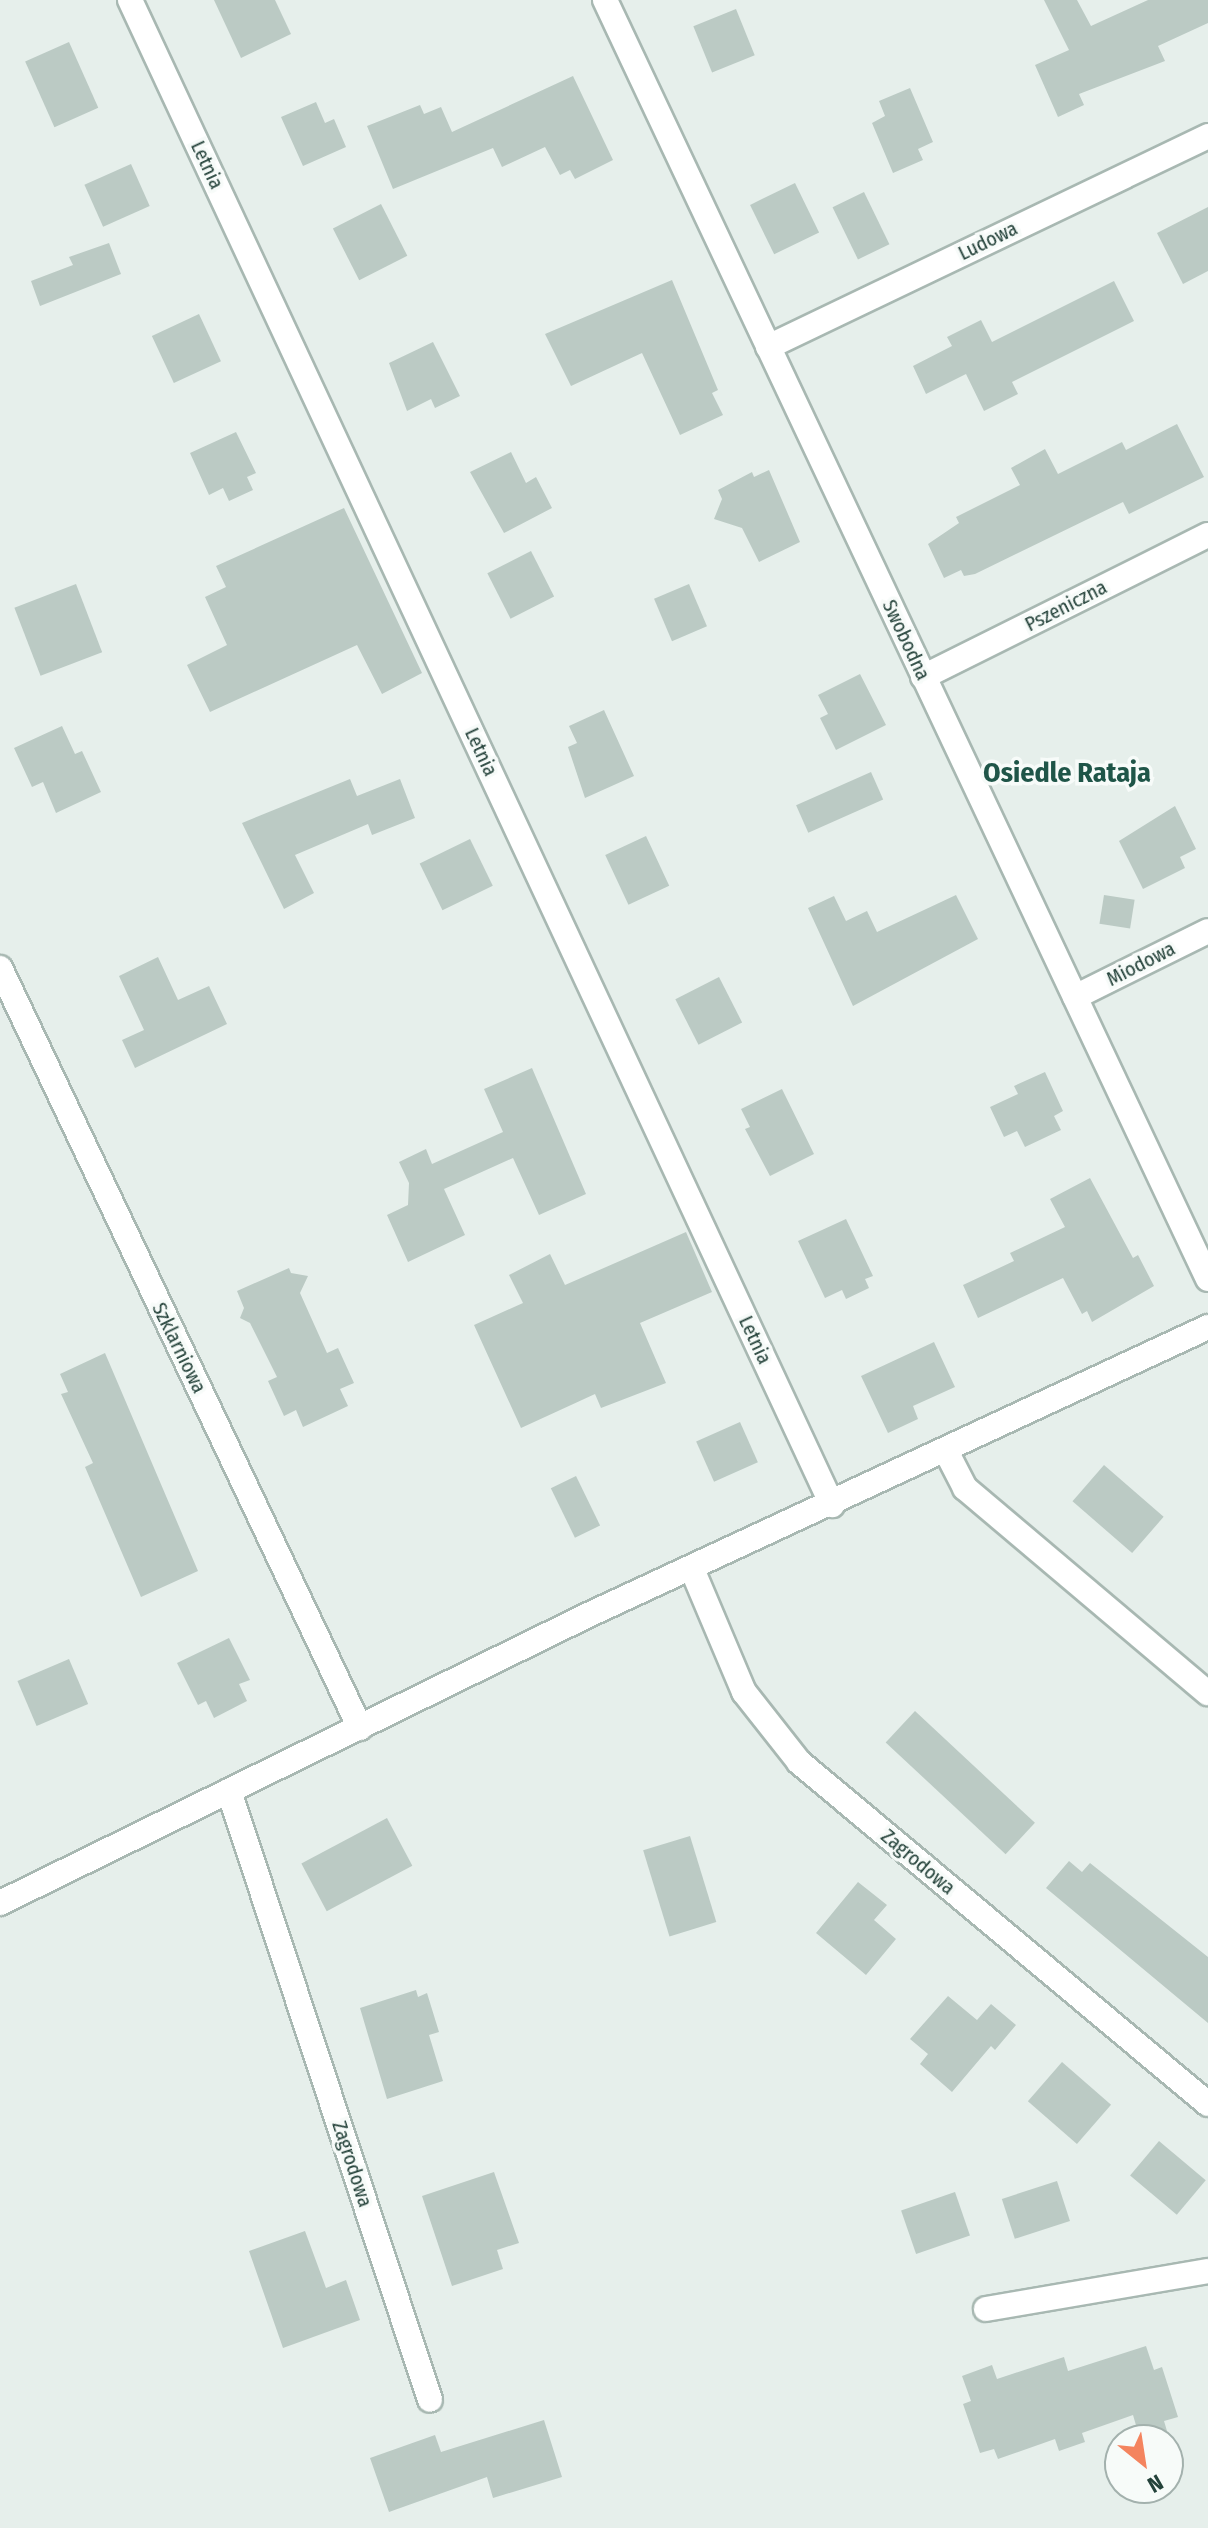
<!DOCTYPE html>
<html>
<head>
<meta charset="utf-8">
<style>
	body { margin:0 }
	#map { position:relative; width:1208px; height:2528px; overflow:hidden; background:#e6efeb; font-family:"Fira Sans Condensed",sans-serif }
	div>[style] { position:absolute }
	.building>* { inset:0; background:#bbcac4; transform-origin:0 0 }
	.roads { filter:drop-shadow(2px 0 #a8b8b2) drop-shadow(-2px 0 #a8b8b2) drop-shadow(0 2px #a8b8b2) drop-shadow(0 -2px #a8b8b2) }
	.minor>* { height:24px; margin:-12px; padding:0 12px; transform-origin:12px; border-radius:12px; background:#fff }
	span { translate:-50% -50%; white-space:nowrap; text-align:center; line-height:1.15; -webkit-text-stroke:7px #f7fbf9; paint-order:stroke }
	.street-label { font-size:20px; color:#24423a }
	.district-label { font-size:28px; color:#1f5548; font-weight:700 }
	.north { position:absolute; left:1104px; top:2424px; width:80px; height:80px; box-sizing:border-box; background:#f7fbf9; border:2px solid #a3b1ad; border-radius:50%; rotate:150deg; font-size:22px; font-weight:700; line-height:32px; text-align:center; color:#24423a }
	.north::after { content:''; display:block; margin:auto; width:28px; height:36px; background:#f4845f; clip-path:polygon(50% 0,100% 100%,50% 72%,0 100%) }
</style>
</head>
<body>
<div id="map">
	<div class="building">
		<div style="clip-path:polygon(214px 0,275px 0,291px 34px,241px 58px)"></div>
		<div style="clip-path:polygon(1044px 0,1077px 0,1091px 26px,1148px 0,1208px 0,1208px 23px,1158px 46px,1165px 61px,1079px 94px,1084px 105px,1058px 117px,1035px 65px,1069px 50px)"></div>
		<div style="left:736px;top:9px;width:50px;height:46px;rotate:68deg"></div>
		<div style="left:69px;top:42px;width:72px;height:48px;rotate:66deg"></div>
		<div style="clip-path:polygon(573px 76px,613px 160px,575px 179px,570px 170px,560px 175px,545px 147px,502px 167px,493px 148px,393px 189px,367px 126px,420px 105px,424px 114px,441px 107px,452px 132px)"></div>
		<div style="clip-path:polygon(910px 88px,933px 142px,918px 149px,923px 160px,893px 173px,872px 123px,885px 116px,879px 101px)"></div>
		<div style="clip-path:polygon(316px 102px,325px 123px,334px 119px,346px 147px,303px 166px,281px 117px)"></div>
		<div style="left:131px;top:164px;width:46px;height:51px;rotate:66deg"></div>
		<div style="left:795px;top:183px;width:55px;height:50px;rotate:64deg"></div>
		<div style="left:864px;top:192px;width:58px;height:35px;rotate:64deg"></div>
		<div style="left:381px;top:204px;width:58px;height:54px;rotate:63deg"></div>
		<div style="clip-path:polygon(1208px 207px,1208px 271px,1183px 284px,1157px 233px)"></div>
		<div style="clip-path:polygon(109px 243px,121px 274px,40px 306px,31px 281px,73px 265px,69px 257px)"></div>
		<div style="clip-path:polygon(672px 280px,718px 390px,712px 393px,723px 415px,680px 435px,642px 353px,571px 386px,545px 334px)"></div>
		<div style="clip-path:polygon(1114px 281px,1134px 321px,1012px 382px,1018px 394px,984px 411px,966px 374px,926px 394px,913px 366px,952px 346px,947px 337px,981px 320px,992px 342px)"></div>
		<div style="left:199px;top:314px;width:52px;height:52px;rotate:65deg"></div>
		<div style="clip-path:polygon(433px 342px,460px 396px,435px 408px,431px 399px,407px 411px,389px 363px)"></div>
		<div style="clip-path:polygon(1177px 424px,1204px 477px,1129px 514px,1123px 502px,975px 574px,964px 576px,961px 570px,944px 578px,928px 544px,959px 523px,956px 517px,1020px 485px,1011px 468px,1045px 449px,1058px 474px,1122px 442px,1126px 450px)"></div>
		<div style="clip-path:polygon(236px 432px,256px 473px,247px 477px,253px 490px,229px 501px,223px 488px,209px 495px,190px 453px)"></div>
		<div style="clip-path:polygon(511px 452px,526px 483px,536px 477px,552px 508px,504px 533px,470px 472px)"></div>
		<div style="clip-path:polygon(769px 470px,800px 542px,759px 562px,742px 528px,714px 519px,722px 499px,718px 490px,752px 472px,754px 477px)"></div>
		<div style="clip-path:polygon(344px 508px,422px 673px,382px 694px,357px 645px,210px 712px,187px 665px,227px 645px,205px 597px,226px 587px,216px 566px)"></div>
		<div style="left:531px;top:551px;width:51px;height:49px;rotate:63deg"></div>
		<div style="left:76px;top:584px;width:73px;height:66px;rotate:69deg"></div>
		<div style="left:689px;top:584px;width:46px;height:38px;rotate:67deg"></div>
		<div style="clip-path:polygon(860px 674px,886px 725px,836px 750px,820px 718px,828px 714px,818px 695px)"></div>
		<div style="clip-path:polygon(604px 710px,634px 776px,585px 798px,568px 747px,577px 743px,569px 726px)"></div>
		<div style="clip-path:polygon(62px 726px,75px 754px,82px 751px,101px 792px,56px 813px,43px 782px,32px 787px,14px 748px)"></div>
		<div style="left:871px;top:772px;width:30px;height:82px;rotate:66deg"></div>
		<div style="clip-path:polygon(350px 779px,357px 796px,400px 779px,415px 818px,372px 835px,368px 824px,295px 855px,314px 893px,284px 909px,242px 823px)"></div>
		<div style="clip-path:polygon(1175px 806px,1196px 849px,1180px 857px,1185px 868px,1143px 889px,1119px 841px)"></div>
		<div style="left:646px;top:836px;width:55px;height:45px;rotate:65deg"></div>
		<div style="left:470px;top:839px;width:52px;height:56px;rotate:64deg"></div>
		<div style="clip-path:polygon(956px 895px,978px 939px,853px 1006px,808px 908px,834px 896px,846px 921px,867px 911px,877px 932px)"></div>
		<div style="left:1104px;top:895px;width:31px;height:29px;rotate:9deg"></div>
		<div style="clip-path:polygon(158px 957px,178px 1000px,209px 986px,227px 1024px,135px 1068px,122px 1040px,144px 1030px,119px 976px)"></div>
		<div style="left:719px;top:977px;width:51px;height:49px;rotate:63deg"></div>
		<div style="clip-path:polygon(532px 1068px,586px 1194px,539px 1215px,513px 1158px,444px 1189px,465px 1235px,408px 1262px,387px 1215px,408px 1205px,409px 1183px,399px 1162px,426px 1149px,432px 1164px,503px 1132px,484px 1089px)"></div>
		<div style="clip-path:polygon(1045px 1072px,1063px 1111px,1054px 1116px,1061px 1130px,1025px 1147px,1017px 1131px,1004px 1137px,990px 1107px,1018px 1094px,1014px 1086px)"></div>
		<div style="clip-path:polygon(782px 1089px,814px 1154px,770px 1176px,745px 1129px,750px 1127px,741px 1109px)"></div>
		<div style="clip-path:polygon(1090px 1178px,1133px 1258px,1138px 1255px,1154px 1286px,1092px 1322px,1087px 1311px,1082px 1314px,1063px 1278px,978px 1318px,963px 1285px,1014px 1261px,1010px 1253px,1065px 1227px,1050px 1199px)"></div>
		<div style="clip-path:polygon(846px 1219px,873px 1276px,865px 1279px,869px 1288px,846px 1299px,842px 1290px,825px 1298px,798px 1241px)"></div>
		<div style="clip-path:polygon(686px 1232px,712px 1292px,640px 1323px,666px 1383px,601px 1408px,595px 1394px,521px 1428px,474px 1325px,523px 1303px,509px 1275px,550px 1254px,565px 1285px)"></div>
		<div style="clip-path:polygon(289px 1268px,291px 1273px,308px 1276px,300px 1293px,327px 1353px,338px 1348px,354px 1383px,340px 1389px,348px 1406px,303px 1427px,296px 1410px,284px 1416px,268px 1381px,277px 1377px,250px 1323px,240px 1318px,244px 1308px,237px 1291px)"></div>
		<div style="clip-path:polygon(934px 1342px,955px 1387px,913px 1406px,918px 1419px,888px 1433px,861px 1376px)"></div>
		<div style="clip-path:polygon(105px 1353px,198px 1571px,141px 1597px,85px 1467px,93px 1463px,61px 1394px,68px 1392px,60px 1374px)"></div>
		<div style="left:740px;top:1422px;width:44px;height:48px;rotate:66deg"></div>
		<div style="left:1104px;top:1465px;width:79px;height:48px;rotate:41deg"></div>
		<div style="left:576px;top:1476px;width:55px;height:28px;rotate:64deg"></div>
		<div style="clip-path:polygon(229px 1638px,250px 1680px,239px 1684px,247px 1701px,214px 1718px,206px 1701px,198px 1705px,177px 1663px)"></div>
		<div style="left:69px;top:1659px;width:49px;height:56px;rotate:67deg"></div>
		<div style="left:915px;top:1711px;width:164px;height:43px;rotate:43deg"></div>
		<div style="left:387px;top:1818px;width:54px;height:97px;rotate:62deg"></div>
		<div style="left:690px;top:1836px;width:90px;height:49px;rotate:73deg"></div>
		<div style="clip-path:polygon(1069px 1861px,1082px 1872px,1090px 1863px,1208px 1957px,1208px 2023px,1046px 1888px)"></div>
		<div style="clip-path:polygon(858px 1882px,887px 1905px,874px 1920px,896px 1939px,866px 1975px,816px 1933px)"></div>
		<div style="clip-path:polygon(416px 1990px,418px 1997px,427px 1993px,439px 2032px,429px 2035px,443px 2081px,387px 2099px,360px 2008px)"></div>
		<div style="clip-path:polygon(948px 1996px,977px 2020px,991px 2004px,1016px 2025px,995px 2050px,991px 2046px,952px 2092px,920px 2064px,928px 2054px,910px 2039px)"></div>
		<div style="left:1062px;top:2062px;width:65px;height:52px;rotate:41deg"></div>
		<div style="left:1159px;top:2141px;width:61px;height:45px;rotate:40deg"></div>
		<div style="clip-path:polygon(494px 2172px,519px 2243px,497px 2250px,503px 2269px,452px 2286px,422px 2196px)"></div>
		<div style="left:1057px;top:2181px;width:42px;height:58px;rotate:72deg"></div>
		<div style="left:955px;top:2192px;width:46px;height:57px;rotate:71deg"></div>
		<div style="clip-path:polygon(305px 2231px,326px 2288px,346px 2280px,360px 2320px,283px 2348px,249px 2251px)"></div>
		<div style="clip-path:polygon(1146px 2346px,1154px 2370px,1162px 2367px,1178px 2417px,1164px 2421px,1167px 2431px,1140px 2439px,1133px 2415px,1082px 2433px,1085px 2442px,1059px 2451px,1055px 2439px,998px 2459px,994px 2449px,980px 2453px,963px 2404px,971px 2401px,962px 2376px,992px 2365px,997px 2379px,1064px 2357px,1068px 2371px)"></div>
		<div style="clip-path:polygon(544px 2420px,562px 2477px,493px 2498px,487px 2477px,389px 2512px,370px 2458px,435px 2435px,441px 2452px)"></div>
	</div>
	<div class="roads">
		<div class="minor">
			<div style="left:130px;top:0;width:1661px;rotate:64.99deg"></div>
			<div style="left:605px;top:0;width:1414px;rotate:64.76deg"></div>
			<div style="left:768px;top:347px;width:488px;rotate:-25.6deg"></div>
			<div style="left:923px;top:677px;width:318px;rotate:-26.5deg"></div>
			<div style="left:0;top:968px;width:841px;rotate:64.65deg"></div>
			<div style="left:1075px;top:997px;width:148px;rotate:-26.4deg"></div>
			<div style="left:946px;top:1451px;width:42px;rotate:62.8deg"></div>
			<div style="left:965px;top:1488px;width:318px;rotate:40.2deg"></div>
			<div style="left:692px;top:1569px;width:134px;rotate:67.1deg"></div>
			<div style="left:744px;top:1692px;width:89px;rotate:51.8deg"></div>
			<div style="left:799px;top:1762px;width:533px;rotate:39.9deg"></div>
			<div style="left:229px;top:1791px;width:641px;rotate:71.73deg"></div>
			<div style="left:0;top:1903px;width:653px;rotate:-26.09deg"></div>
			<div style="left:586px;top:1616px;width:686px;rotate:-24.92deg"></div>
			<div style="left:986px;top:2309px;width:225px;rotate:-9.7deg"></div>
		</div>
	</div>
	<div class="street-label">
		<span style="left:207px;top:165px;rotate:65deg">Letnia</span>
		<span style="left:988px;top:241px;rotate:-26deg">Ludowa</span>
		<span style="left:1066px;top:606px;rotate:-27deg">Pszeniczna</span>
		<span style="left:906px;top:640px;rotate:65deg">Swobodna</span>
		<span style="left:481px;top:752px;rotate:65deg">Letnia</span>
		<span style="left:1141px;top:964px;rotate:-27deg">Miodowa</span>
		<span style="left:755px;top:1340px;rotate:65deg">Letnia</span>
		<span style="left:179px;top:1348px;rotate:64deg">Szklarniowa</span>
		<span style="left:918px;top:1862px;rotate:40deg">Zagrodowa</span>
		<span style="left:352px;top:2164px;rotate:72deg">Zagrodowa</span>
	</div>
	<div class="district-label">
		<span style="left:1067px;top:773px">Osiedle Rataja</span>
	</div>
	<div class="north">N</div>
</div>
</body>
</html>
